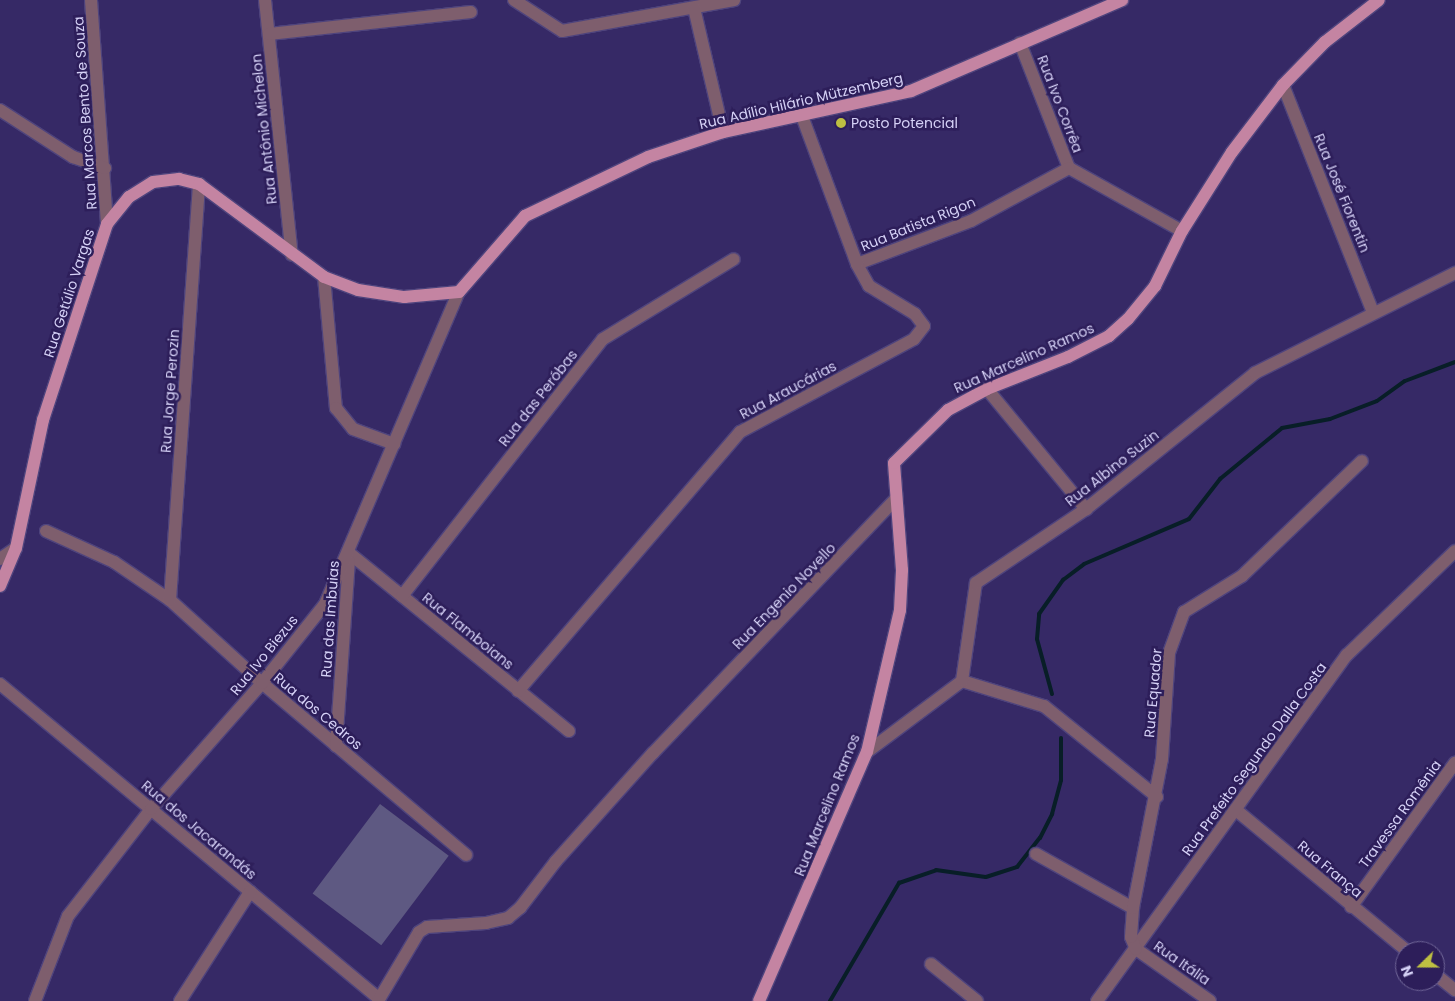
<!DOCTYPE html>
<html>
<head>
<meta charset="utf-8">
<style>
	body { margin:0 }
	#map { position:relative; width:1455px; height:1001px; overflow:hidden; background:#362966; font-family:Poppins,sans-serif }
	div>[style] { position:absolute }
	.green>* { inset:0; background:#5e5982; transform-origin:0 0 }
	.stream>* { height:4px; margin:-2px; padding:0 2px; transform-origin:2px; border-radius:2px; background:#081e27 }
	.roads { filter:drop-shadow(1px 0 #4f447d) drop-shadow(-1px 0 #4f447d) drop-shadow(0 1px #4f447d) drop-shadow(0 -1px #4f447d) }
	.minor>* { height:12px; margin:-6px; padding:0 6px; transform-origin:6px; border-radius:6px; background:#7e5e6d }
	.major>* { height:12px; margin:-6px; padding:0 6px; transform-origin:6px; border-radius:6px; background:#c484a2 }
	.dots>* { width:14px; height:14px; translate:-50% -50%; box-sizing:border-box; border:2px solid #2d1e5a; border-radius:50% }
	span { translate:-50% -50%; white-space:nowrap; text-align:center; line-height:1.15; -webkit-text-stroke:5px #2d1e5a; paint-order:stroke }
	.street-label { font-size:14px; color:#d5d1f6 }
	.poi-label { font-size:14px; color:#d5d1f6 }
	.left { translate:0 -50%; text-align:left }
	.north { position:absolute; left:1395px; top:941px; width:50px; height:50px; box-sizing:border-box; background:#2d1e5a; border:1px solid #706698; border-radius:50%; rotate:248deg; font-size:14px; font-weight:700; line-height:20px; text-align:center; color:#d5d1f6 }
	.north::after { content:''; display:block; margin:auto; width:18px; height:22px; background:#bebf42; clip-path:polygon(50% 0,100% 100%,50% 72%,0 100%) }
</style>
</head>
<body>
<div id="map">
	<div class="green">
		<div style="left:380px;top:804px;width:86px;height:112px;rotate:37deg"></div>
	</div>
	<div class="stream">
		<div style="left:1052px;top:694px;width:57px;rotate:-105.3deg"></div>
		<div style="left:1037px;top:639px;width:25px;rotate:-85deg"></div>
		<div style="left:1039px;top:614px;width:42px;rotate:-54.8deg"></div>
		<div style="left:1063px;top:580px;width:26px;rotate:-37deg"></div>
		<div style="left:1084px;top:564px;width:114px;rotate:-23.2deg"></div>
		<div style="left:1189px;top:519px;width:51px;rotate:-52.2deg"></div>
		<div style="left:1220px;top:479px;width:80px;rotate:-39.4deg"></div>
		<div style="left:1282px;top:428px;width:49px;rotate:-10.6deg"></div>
		<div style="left:1330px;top:419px;width:50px;rotate:-21deg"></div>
		<div style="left:1377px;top:401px;width:34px;rotate:-36deg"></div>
		<div style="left:1405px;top:381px;width:53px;rotate:-20.8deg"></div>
		<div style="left:830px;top:1001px;width:137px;rotate:-59.7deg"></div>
		<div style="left:899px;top:883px;width:39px;rotate:-19deg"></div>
		<div style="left:936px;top:870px;width:50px;rotate:8deg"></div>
		<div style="left:986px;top:877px;width:33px;rotate:-18deg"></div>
		<div style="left:1017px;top:867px;width:37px;rotate:-52deg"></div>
		<div style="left:1040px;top:838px;width:27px;rotate:-63deg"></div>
		<div style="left:1052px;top:814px;width:35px;rotate:-75deg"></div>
		<div style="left:1061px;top:780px;width:42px;rotate:-90deg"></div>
	</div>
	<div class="roads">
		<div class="minor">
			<div style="left:91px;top:0;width:225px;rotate:85.9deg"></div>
			<div style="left:265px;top:0;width:256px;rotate:84deg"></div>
			<div style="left:514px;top:0;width:57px;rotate:32.9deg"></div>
			<div style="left:562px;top:31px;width:175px;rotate:-10.2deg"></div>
			<div style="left:694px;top:8px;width:127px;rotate:76.8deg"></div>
			<div style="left:269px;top:34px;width:203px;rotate:-6.2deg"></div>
			<div style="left:1020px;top:43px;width:134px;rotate:68.6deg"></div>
			<div style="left:1069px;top:168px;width:129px;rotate:29.1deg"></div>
			<div style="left:1283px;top:85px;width:244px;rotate:68.4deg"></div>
			<div style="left:0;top:110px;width:87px;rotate:32.8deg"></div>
			<div style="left:73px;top:157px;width:34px;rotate:19deg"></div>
			<div style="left:857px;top:264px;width:122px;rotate:-20.7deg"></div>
			<div style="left:971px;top:221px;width:111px;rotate:-28.4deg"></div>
			<div style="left:324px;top:277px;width:132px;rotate:84.8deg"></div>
			<div style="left:336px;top:408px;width:27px;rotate:51deg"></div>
			<div style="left:353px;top:429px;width:44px;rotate:20.1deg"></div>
			<div style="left:987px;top:389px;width:156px;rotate:50.5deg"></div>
			<div style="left:46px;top:531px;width:75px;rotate:24.5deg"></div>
			<div style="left:114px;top:562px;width:68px;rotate:34.2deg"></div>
			<div style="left:170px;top:600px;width:124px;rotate:42.1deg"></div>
			<div style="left:262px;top:683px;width:267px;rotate:40.1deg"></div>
			<div style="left:349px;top:553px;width:283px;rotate:39deg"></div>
			<div style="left:0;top:559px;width:19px;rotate:-35deg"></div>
			<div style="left:402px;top:596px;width:326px;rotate:-52deg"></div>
			<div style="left:603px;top:339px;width:153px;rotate:-31.4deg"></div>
			<div style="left:170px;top:600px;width:417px;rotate:-86deg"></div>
			<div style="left:962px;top:681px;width:86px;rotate:17deg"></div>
			<div style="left:1044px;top:706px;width:145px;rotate:38.8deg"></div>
			<div style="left:0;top:684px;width:493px;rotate:39.7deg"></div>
			<div style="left:518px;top:691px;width:341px;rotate:-49.4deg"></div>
			<div style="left:740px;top:432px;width:197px;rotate:-28.1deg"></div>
			<div style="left:914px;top:339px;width:16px;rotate:-52deg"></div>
			<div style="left:924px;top:326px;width:15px;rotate:-127deg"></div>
			<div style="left:915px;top:314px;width:54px;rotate:-148.7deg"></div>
			<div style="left:869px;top:286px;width:25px;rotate:-119deg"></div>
			<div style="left:857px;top:264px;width:158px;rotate:-110.4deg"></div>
			<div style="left:336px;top:746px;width:185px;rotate:-86deg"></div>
			<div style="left:867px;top:752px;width:119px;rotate:-36.8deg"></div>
			<div style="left:962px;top:681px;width:99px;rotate:-81.9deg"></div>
			<div style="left:976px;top:583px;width:133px;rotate:-33.9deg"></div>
			<div style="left:1086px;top:509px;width:217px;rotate:-38.8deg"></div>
			<div style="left:1255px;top:373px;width:224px;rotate:-26.6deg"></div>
			<div style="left:1236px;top:810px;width:222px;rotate:39.5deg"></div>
			<div style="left:1036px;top:854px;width:111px;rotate:29.1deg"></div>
			<div style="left:1351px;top:907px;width:178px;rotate:-54.2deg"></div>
			<div style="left:931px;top:964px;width:59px;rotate:38.8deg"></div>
			<div style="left:1435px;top:974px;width:26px;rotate:39deg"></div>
			<div style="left:35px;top:1001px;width:91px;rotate:-68.8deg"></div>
			<div style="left:68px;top:916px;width:135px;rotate:-52.2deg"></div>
			<div style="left:151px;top:809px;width:168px;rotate:-48.6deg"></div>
			<div style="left:262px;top:683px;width:101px;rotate:-51.4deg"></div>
			<div style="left:325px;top:604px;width:340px;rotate:-66.8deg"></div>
			<div style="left:180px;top:1001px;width:130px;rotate:-57.3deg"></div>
			<div style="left:378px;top:1001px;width:80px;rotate:-59.3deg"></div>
			<div style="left:419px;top:932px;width:9px;rotate:-32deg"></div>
			<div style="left:427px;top:927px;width:59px;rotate:-3.9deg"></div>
			<div style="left:486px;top:923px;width:23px;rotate:-13deg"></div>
			<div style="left:508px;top:918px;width:16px;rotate:-40deg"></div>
			<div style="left:520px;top:908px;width:59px;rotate:-52.5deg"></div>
			<div style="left:556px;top:861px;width:145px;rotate:-48.1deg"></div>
			<div style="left:653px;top:753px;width:352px;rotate:-46.3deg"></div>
			<div style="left:1097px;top:1001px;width:427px;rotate:-54.2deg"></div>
			<div style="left:1347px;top:655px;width:150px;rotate:-43.9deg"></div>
			<div style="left:1210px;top:1001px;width:90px;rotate:-144.9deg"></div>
			<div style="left:1136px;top:949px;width:13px;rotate:-113deg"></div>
			<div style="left:1131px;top:937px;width:29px;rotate:-86deg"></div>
			<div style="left:1133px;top:908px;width:152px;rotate:-79deg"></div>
			<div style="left:1162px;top:759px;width:106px;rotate:-86.2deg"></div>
			<div style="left:1169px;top:653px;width:44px;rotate:-69.9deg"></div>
			<div style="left:1184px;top:612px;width:68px;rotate:-31.8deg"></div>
			<div style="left:1242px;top:576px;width:166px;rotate:-43.8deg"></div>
		</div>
		<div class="major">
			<div style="left:0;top:586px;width:41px;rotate:-67.2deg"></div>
			<div style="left:16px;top:548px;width:131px;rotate:-78.1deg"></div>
			<div style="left:43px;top:420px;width:206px;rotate:-71.9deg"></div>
			<div style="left:107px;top:224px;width:35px;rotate:-51deg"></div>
			<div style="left:129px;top:197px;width:28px;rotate:-32deg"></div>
			<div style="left:153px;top:182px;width:26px;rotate:-7deg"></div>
			<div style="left:179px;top:179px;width:21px;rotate:14deg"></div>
			<div style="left:199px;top:184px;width:156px;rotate:36.6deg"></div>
			<div style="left:324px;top:277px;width:36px;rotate:21deg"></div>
			<div style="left:358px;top:290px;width:47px;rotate:8.7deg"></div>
			<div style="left:404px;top:297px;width:55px;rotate:-5.2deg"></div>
			<div style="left:459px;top:292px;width:101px;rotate:-49deg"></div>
			<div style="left:525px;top:216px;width:136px;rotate:-25.6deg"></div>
			<div style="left:648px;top:157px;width:79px;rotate:-18.4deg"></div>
			<div style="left:723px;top:132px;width:192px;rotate:-12.3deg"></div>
			<div style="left:911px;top:91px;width:230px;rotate:-23.3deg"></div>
			<div style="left:759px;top:1001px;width:271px;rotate:-66.6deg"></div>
			<div style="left:867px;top:752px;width:146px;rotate:-76.9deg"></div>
			<div style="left:900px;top:610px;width:40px;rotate:-87.1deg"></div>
			<div style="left:902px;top:570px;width:107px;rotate:-94.3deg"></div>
			<div style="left:894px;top:463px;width:76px;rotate:-44.5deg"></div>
			<div style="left:948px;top:410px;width:44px;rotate:-28.3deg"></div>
			<div style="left:987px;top:389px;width:87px;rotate:-21.6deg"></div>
			<div style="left:1068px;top:357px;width:46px;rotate:-27.1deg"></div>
			<div style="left:1109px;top:336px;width:25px;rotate:-42deg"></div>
			<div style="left:1128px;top:319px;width:43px;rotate:-50.7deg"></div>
			<div style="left:1155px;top:286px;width:61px;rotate:-63.9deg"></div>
			<div style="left:1182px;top:231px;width:93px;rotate:-57.7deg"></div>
			<div style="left:1232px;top:152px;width:84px;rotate:-52.7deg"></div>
			<div style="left:1283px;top:85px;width:60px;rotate:-45.7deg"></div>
			<div style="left:1325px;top:42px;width:68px;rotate:-37.9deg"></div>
		</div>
	</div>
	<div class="dots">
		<div style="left:841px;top:123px;background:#bebf42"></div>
	</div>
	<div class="street-label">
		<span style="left:801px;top:101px;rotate:-13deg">Rua Adílio Hilário Mützemberg</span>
		<span style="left:1060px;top:104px;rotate:69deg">Rua Ivo Corrêa</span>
		<span style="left:85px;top:113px;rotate:-94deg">Rua Marcos Bento de Souza</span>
		<span style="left:264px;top:129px;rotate:-96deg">Rua Antônio Michelon</span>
		<span style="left:1342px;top:193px;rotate:68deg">Rua José Fiorentin</span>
		<span style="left:918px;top:224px;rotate:-22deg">Rua Batista Rigon</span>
		<span style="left:69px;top:293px;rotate:-72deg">Rua Getúlio Vargas</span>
		<span style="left:1024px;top:358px;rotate:-24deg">Rua Marcelino Ramos</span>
		<span style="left:788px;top:390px;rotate:-28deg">Rua Araucárias</span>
		<span style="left:170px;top:391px;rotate:-86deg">Rua Jorge Perozin</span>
		<span style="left:538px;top:398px;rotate:-52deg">Rua das Peróbas</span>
		<span style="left:1112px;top:468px;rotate:-38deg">Rua Albino Suzin</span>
		<span style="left:784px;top:596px;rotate:-46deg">Rua Engenio Novello</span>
		<span style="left:330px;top:619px;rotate:-86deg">Rua das Imbuias</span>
		<span style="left:468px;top:631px;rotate:39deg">Rua Flamboians</span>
		<span style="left:264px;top:655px;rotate:-51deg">Rua Ivo Biezus</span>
		<span style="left:1153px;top:693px;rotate:-85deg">Rua Equador</span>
		<span style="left:318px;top:711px;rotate:40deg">Rua dos Cedros</span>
		<span style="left:1254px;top:759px;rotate:-54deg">Rua Prefeito Segundo Dalla Costa</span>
		<span style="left:827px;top:805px;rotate:-68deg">Rua Marcelino Ramos</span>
		<span style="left:1400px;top:814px;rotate:-54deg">Travessa Romênia</span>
		<span style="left:199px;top:830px;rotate:40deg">Rua dos Jacarandás</span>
		<span style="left:1330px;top:869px;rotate:40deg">Rua França</span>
		<span style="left:1182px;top:963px;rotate:35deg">Rua Itália</span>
	</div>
	<div class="poi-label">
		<span class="left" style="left:851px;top:123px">Posto Potencial</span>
	</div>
	<div class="north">N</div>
</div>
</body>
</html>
